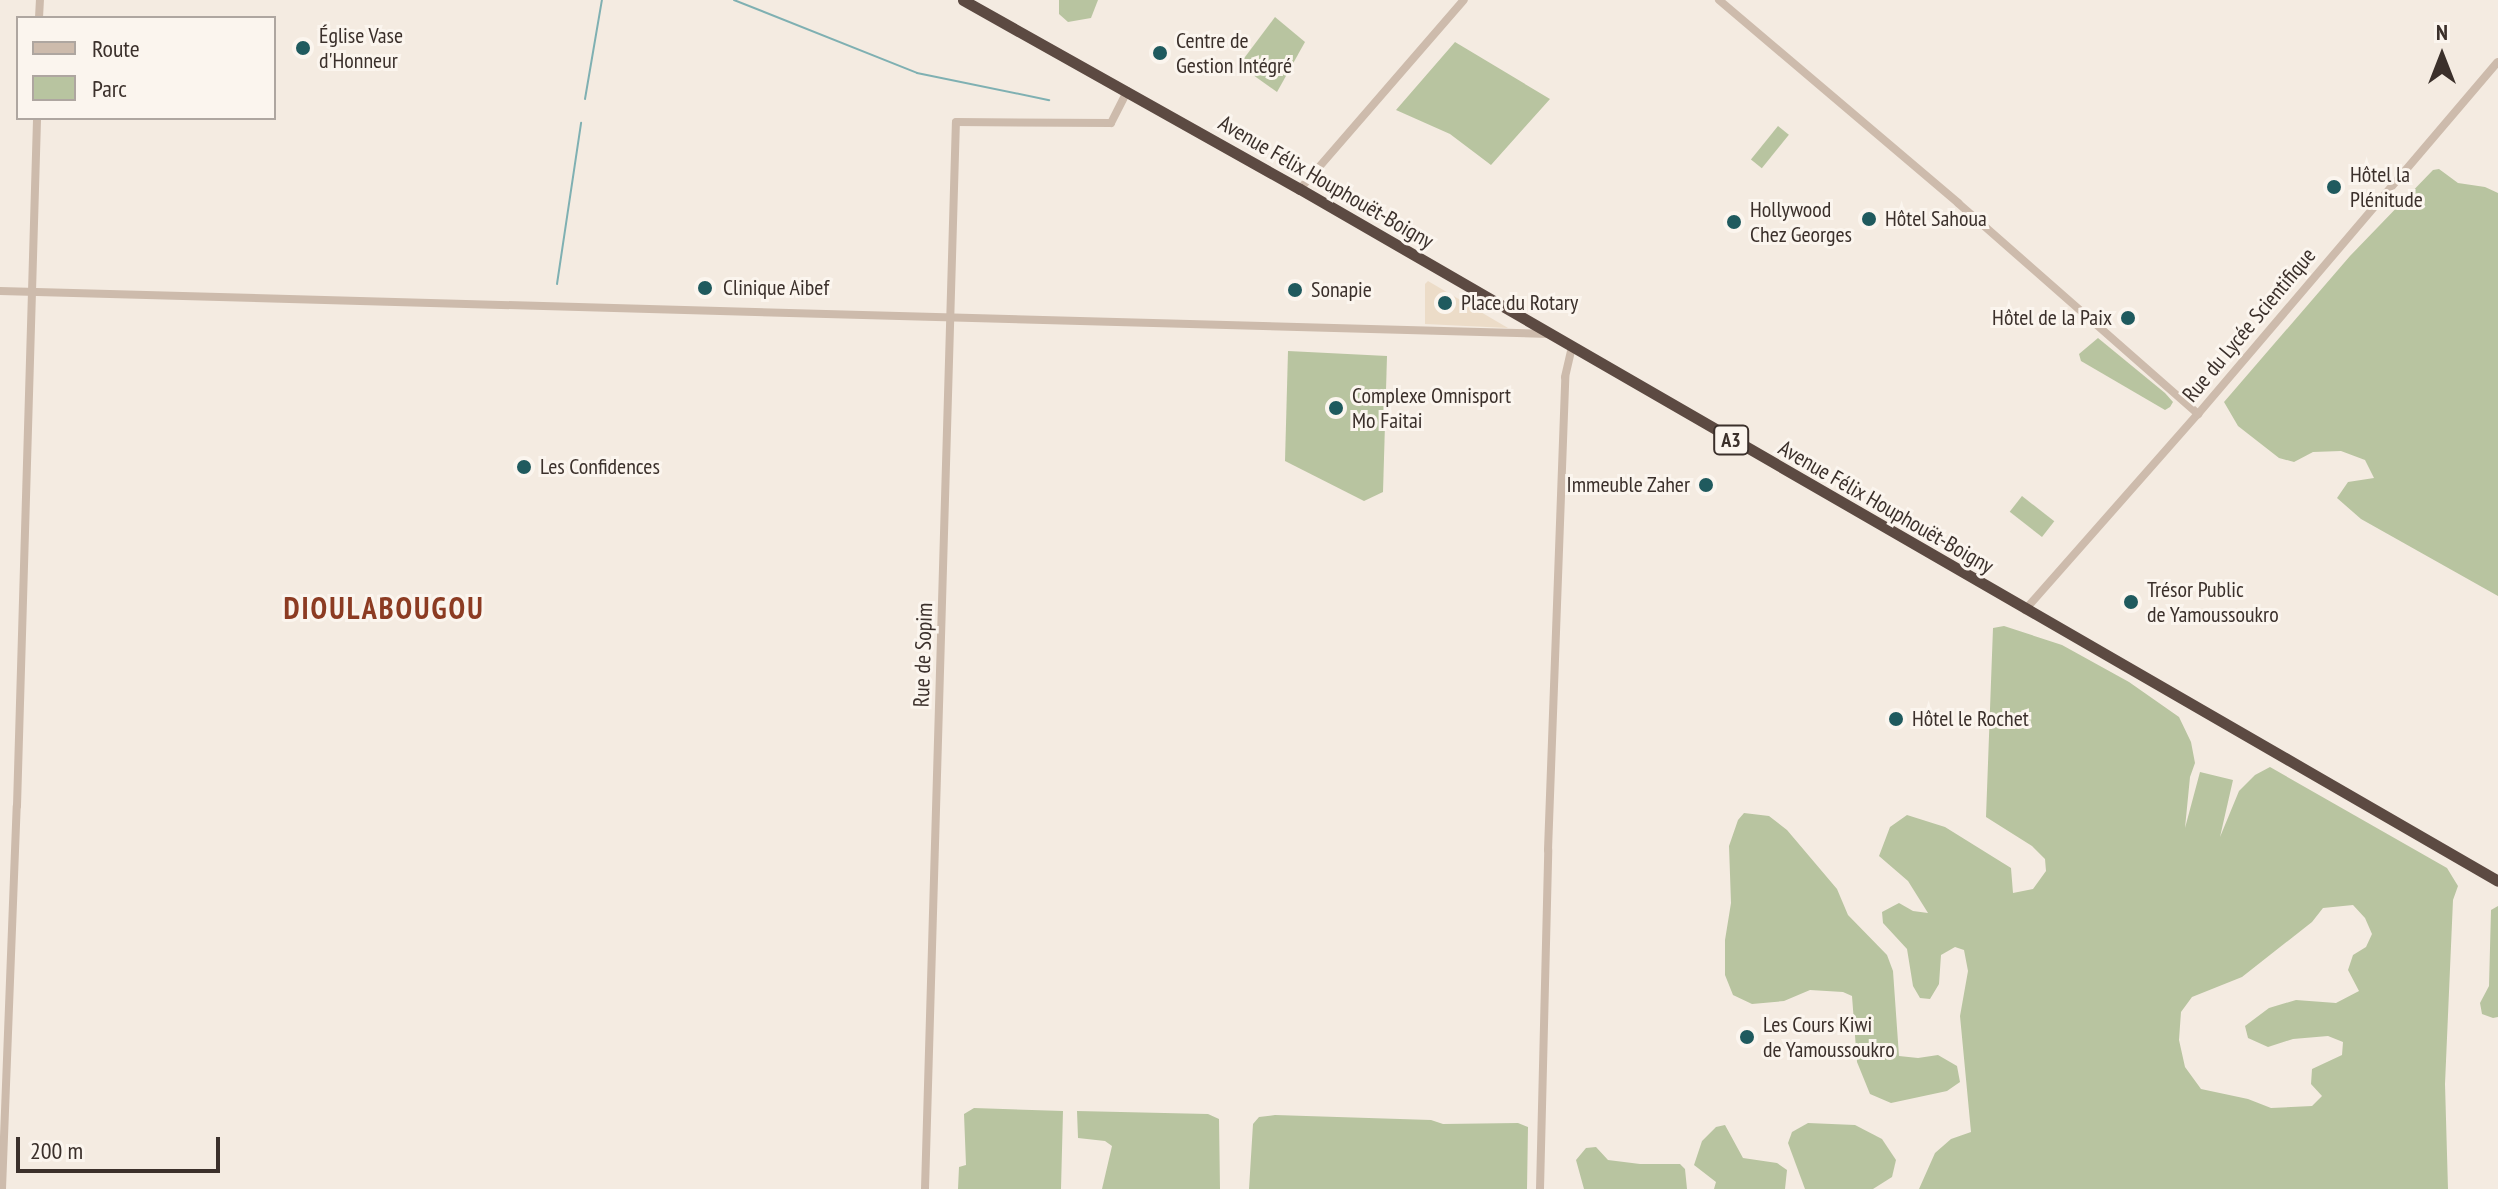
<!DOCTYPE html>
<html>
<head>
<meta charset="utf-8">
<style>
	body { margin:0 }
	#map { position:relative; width:2498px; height:1189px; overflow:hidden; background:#f4ebe1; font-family:"PT Sans Narrow",sans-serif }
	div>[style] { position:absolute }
	.green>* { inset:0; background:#b8c4a0; transform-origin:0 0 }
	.plaza>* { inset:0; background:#ecdcc8 }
	.stream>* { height:2px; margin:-1px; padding:0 1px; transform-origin:1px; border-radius:1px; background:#7fb0b2 }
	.minor>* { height:8px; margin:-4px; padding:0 4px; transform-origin:4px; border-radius:4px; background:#cdbbac }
	.highway>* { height:11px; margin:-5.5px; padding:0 5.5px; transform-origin:5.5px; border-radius:5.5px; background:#5c4a42 }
	.dots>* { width:22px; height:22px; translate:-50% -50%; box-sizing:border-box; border:4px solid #fbf5ee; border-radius:50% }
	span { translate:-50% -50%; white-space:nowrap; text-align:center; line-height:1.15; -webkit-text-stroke:6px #fbf5ee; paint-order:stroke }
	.shield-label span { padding:2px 6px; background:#fbf5ee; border:2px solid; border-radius:6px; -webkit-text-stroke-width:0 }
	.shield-label { font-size:20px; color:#3b302b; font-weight:700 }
	.poi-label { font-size:22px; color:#3b302b }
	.left { translate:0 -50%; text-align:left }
	.right { translate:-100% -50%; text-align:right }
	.street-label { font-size:22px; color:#3b302b }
	.district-label { font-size:30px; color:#8c3b22; font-weight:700; letter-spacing:2px }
	.legend { position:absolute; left:16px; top:16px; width:260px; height:104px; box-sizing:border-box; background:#fbf5ee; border:2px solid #aea6a0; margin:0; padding:10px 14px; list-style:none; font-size:24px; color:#3b302b }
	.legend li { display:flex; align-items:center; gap:16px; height:40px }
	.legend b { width:40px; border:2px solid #aea6a0 }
	.north { position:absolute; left:2402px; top:16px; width:80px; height:80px; -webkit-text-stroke:6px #fbf5ee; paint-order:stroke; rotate:0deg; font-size:22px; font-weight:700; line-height:32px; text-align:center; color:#3b302b }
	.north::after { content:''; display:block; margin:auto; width:28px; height:36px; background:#3b302b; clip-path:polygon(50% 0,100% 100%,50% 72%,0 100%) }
	.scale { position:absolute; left:16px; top:1137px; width:204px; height:36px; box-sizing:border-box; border:4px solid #3b302b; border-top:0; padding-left:10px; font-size:24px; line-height:28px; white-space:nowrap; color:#3b302b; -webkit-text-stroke:6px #fbf5ee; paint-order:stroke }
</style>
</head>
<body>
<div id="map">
	<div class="green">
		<div style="clip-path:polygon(1059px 0,1098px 0,1091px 18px,1068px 22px,1059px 14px)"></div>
		<div style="clip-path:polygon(1275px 17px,1305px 42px,1277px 92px,1239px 65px)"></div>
		<div style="clip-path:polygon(1455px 42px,1550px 99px,1491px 165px,1450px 134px,1396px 110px)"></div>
		<div style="left:1778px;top:126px;width:14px;height:43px;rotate:39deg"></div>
		<div style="clip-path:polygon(2439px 169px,2458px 183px,2485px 187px,2498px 193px,2498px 596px,2361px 519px,2337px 498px,2348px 482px,2374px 478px,2365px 460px,2341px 451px,2313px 452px,2294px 462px,2279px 458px,2238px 426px,2224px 402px,2350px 256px,2433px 170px)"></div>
		<div style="clip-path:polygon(2098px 338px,2165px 393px,2173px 402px,2170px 407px,2165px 410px,2081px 361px,2079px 354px)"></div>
		<div style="clip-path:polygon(1288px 351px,1387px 356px,1383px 492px,1364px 501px,1285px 461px)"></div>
		<div style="left:2022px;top:496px;width:41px;height:20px;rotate:38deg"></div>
		<div style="clip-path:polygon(evenodd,2004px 626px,2062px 645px,2129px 682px,2179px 717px,2191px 742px,2195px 763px,2190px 777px,2185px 828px,2200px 772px,2233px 780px,2220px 837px,2239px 791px,2255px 775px,2270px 767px,2447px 868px,2458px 886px,2453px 900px,2445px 1084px,2448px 1189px,1919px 1189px,1935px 1153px,1951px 1139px,1971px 1132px,1960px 1016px,1968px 971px,1964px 950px,1955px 947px,1941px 955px,1939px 984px,1930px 999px,1920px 998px,1913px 986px,1907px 949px,1883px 923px,1882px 912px,1899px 903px,1913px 911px,1928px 913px,1908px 881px,1879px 856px,1890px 827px,1907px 815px,1945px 827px,2011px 868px,2013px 893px,2033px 889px,2046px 871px,2045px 859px,2032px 846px,1986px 817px,1993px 628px,2004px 626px,2353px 905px,2365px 918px,2372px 934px,2366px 947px,2353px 955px,2348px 970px,2359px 991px,2336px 1003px,2296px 1000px,2269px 1008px,2245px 1026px,2248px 1038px,2268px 1047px,2293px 1039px,2328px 1036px,2343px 1042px,2342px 1055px,2312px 1069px,2311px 1084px,2322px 1096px,2312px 1106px,2271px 1108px,2248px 1099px,2201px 1089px,2185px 1067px,2179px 1040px,2181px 1012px,2192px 997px,2242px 977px,2312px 922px,2323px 908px,2353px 905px)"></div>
		<div style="clip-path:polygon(1744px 813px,1769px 816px,1787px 830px,1837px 889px,1848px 915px,1887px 955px,1893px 971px,1899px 1056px,1918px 1058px,1938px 1055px,1957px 1066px,1960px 1082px,1947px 1091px,1891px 1103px,1870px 1094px,1857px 1062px,1852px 996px,1843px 992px,1810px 990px,1784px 1001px,1752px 1004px,1733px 995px,1725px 975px,1725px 940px,1731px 903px,1729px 846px,1738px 820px)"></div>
		<div style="clip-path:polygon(2498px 906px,2498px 1017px,2493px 1018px,2482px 1014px,2480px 1003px,2489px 986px,2491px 910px)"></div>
		<div style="clip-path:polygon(974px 1108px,1063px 1111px,1061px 1189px,958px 1189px,959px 1167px,966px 1165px,964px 1114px)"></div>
		<div style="clip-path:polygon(1077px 1111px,1208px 1114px,1219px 1119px,1220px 1189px,1102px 1189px,1112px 1146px,1105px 1141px,1078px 1138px)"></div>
		<div style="clip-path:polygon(1275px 1115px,1431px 1120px,1443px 1124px,1518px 1123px,1528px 1127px,1527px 1189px,1249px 1189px,1253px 1124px,1259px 1117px)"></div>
		<div style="clip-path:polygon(1808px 1123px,1855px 1125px,1882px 1139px,1896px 1160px,1892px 1177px,1873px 1189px,1805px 1189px,1788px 1143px,1792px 1132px)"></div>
		<div style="clip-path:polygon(1725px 1125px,1743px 1158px,1777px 1163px,1787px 1170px,1785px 1189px,1714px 1189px,1716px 1182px,1694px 1165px,1702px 1141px,1716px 1127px)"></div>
		<div style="clip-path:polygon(1596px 1147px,1608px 1160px,1640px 1164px,1680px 1164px,1685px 1169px,1687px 1189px,1584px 1189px,1576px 1160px,1586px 1148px)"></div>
	</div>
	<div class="plaza">
		<div style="clip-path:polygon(1428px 281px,1508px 328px,1425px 324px,1425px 284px)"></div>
	</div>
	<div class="stream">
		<div style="left:734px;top:0;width:197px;rotate:21.7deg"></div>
		<div style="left:917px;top:73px;width:135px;rotate:11.6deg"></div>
		<div style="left:585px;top:99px;width:100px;rotate:-80.3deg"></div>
		<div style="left:557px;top:284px;width:163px;rotate:-81.5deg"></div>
	</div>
	<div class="minor">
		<div style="left:1719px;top:0;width:314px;rotate:40.3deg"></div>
		<div style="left:1958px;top:203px;width:320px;rotate:41.3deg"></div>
		<div style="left:39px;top:18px;width:18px;rotate:-87deg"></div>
		<div style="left:1300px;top:189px;width:250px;rotate:-49.1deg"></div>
		<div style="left:0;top:291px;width:1550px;rotate:1.59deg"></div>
		<div style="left:2025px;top:610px;width:261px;rotate:-48.6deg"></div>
		<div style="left:2198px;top:414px;width:462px;rotate:-49.6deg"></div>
		<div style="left:2px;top:1189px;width:383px;rotate:-87.8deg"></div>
		<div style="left:17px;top:806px;width:688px;rotate:-88.33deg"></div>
		<div style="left:925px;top:1189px;width:1067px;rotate:-88.34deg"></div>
		<div style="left:956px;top:122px;width:155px;rotate:0.4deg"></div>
		<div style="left:1111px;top:123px;width:36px;rotate:-63deg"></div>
		<div style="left:1540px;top:1189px;width:339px;rotate:-88.6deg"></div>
		<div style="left:1548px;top:850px;width:473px;rotate:-87.9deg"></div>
		<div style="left:1565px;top:377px;width:32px;rotate:-77deg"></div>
	</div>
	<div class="highway">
		<div style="left:963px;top:0;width:386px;rotate:29.3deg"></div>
		<div style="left:1300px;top:189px;width:1383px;rotate:30.01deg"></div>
	</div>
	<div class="dots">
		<div style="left:303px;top:48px;background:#1f5a5e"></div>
		<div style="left:1160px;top:53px;background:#1f5a5e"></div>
		<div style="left:2334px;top:187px;background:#1f5a5e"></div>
		<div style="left:1869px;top:219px;background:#1f5a5e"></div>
		<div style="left:1734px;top:222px;background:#1f5a5e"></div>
		<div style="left:705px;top:288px;background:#1f5a5e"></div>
		<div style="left:1295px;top:290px;background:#1f5a5e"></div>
		<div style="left:1445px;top:303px;background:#1f5a5e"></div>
		<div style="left:2128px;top:318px;background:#1f5a5e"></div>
		<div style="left:1336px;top:408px;background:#1f5a5e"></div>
		<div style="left:524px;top:467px;background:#1f5a5e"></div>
		<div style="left:1706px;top:485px;background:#1f5a5e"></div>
		<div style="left:2131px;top:602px;background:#1f5a5e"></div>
		<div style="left:1896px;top:719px;background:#1f5a5e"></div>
		<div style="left:1747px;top:1037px;background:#1f5a5e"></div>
	</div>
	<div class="shield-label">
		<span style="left:1731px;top:440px">A3</span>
	</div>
	<div class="poi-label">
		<span class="left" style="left:319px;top:48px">Église Vase<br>d'Honneur</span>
		<span class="left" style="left:1176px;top:53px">Centre de<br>Gestion Intégré</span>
		<span class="left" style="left:2350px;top:187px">Hôtel la<br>Plénitude</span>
		<span class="left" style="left:1750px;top:222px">Hollywood<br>Chez Georges</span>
		<span class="left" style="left:1885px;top:219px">Hôtel Sahoua</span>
		<span class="left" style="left:723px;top:288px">Clinique Aibef</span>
		<span class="left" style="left:1311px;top:290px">Sonapie</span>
		<span class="left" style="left:1461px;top:303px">Place du Rotary</span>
		<span class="right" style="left:2112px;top:318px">Hôtel de la Paix</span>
		<span class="left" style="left:1352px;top:408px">Complexe Omnisport<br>Mo Faitai</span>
		<span class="left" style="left:540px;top:467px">Les Confidences</span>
		<span class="right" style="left:1690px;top:485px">Immeuble Zaher</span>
		<span class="left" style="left:2147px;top:602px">Trésor Public<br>de Yamoussoukro</span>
		<span class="left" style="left:1912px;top:719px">Hôtel le Rochet</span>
		<span class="left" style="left:1763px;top:1037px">Les Cours Kiwi<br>de Yamoussoukro</span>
	</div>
	<div class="street-label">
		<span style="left:1326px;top:182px;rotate:30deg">Avenue Félix Houphouët-Boigny</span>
		<span style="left:2249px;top:325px;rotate:-50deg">Rue du Lycée Scientifique</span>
		<span style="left:1886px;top:507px;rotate:30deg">Avenue Félix Houphouët-Boigny</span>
		<span style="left:923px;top:655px;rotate:-88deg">Rue de Sopim</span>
	</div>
	<div class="district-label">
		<span style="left:384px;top:608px">DIOULABOUGOU</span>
	</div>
	<ul class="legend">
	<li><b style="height:10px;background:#cdbbac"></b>Route</li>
	<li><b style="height:22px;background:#b8c4a0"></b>Parc</li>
	</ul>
	<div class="north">N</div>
	<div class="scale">200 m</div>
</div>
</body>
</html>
